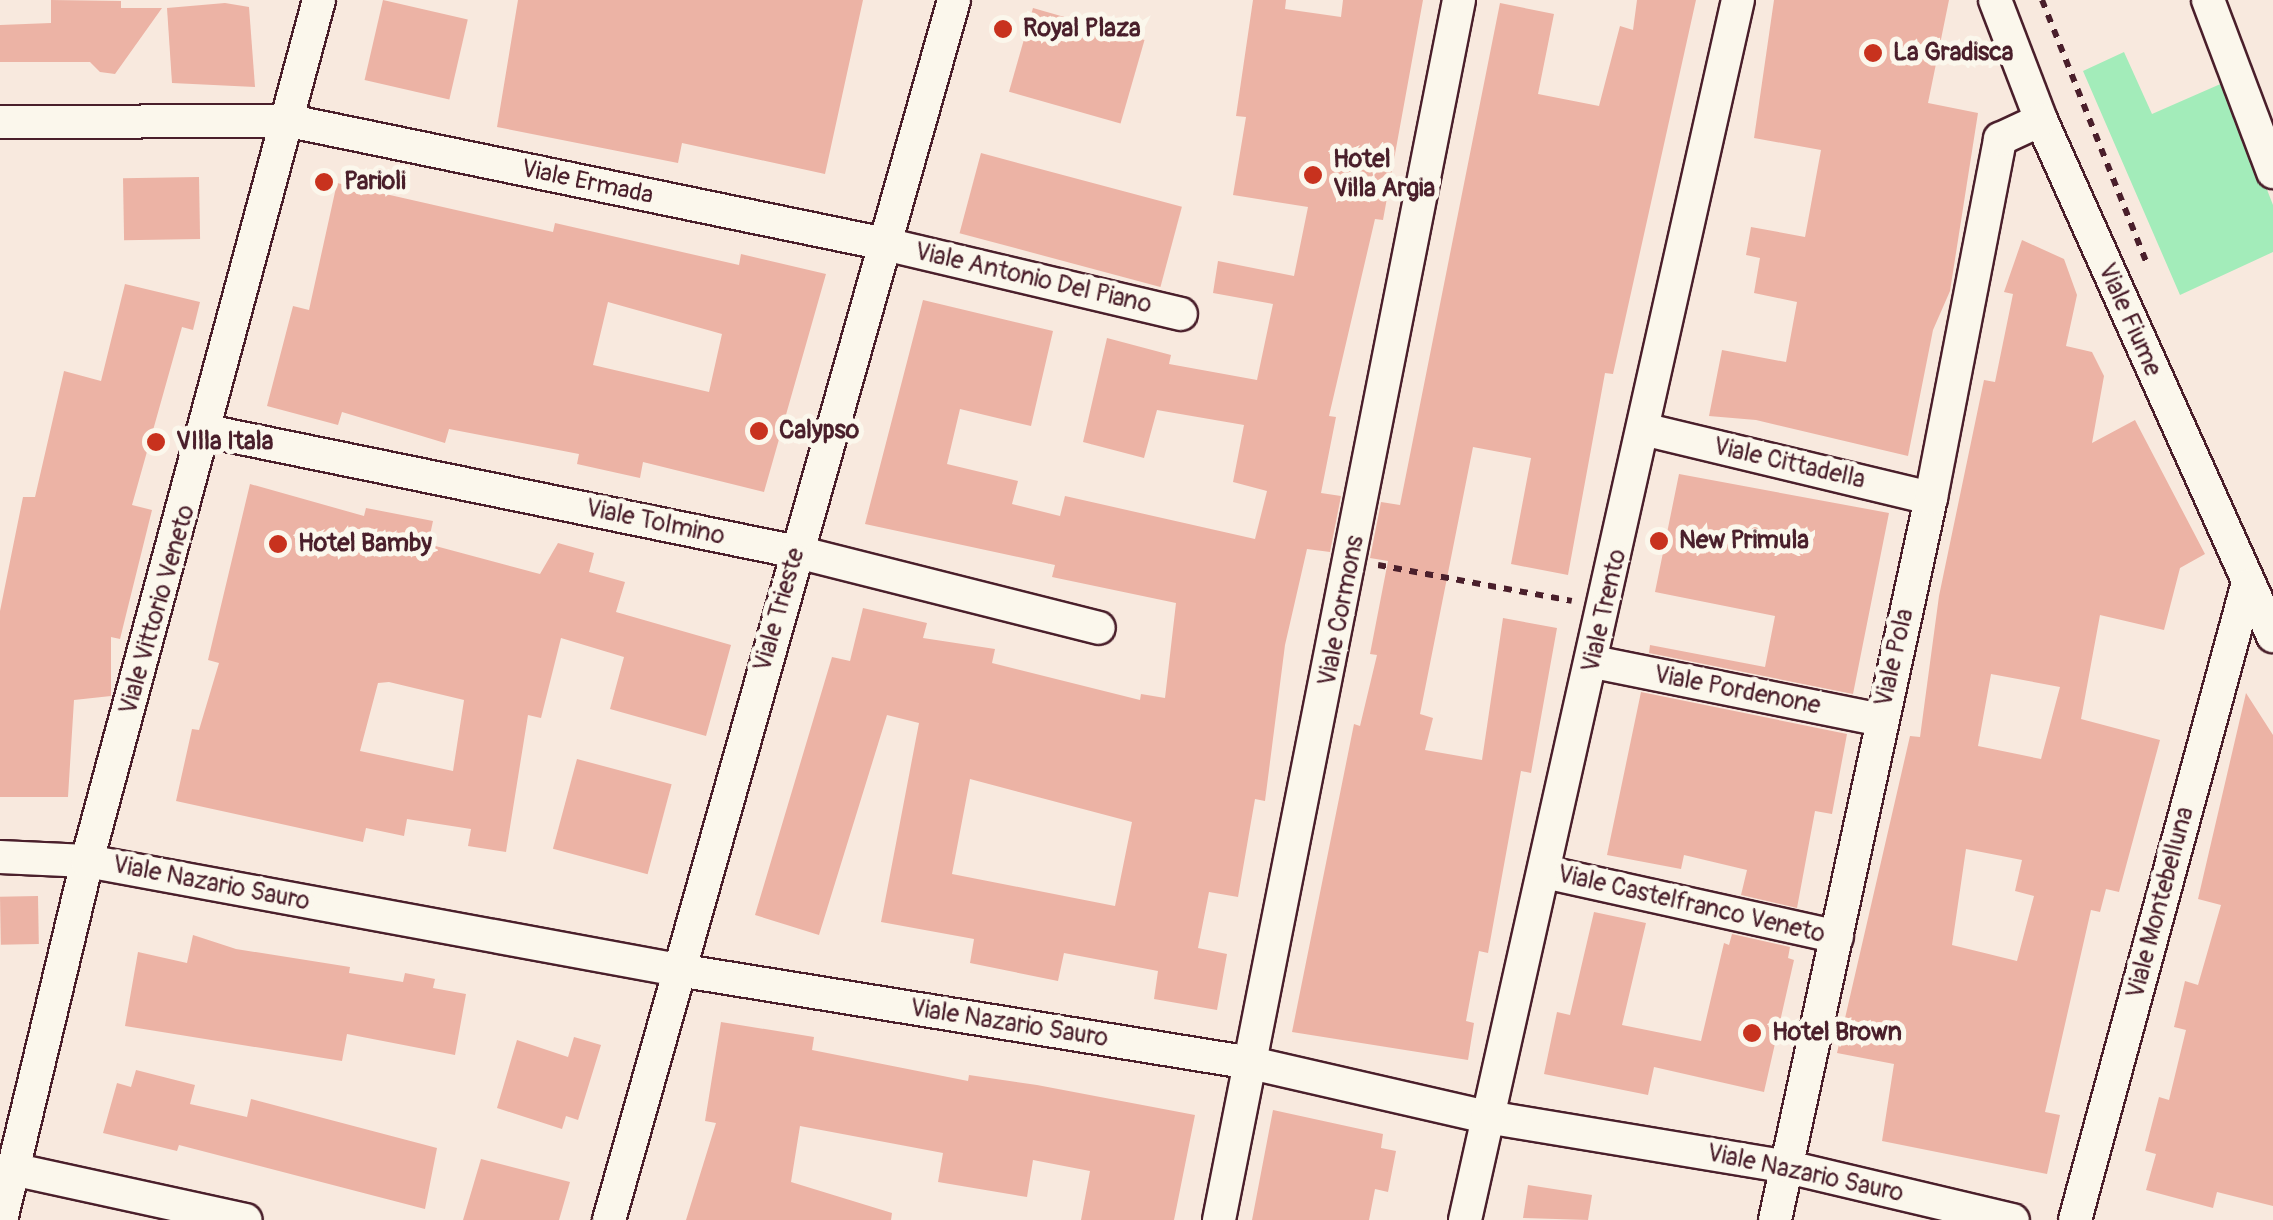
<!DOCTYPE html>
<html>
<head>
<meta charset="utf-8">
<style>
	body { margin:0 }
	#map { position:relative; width:2273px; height:1220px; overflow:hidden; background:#f8e9de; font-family:Pangolin,sans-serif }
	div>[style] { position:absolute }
	.green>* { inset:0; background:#a3ecba }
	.building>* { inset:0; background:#ecb3a5; transform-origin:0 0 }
	.path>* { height:6px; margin-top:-3px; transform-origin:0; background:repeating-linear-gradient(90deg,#4a1f2b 0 8px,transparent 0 16px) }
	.roads { filter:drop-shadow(2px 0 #4a1f2b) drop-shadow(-2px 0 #4a1f2b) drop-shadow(0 2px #4a1f2b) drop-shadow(0 -2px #4a1f2b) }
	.minor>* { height:32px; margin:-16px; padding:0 16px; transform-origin:16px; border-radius:16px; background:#fbf7ec }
	.dots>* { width:28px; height:28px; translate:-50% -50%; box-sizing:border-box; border:5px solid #fbf7ec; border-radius:50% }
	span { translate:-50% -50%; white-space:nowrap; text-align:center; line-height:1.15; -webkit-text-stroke:10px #fbf7ec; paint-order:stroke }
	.poi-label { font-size:25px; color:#4a1f2b; font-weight:700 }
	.left { translate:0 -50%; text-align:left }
	.street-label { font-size:25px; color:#4a1f2b }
</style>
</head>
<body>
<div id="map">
	<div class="green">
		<div style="clip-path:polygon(2124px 52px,2152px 114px,2225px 82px,2273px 205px,2273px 252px,2180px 295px,2083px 71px)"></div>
	</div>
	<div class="building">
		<div style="clip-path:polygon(51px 0,121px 1px,121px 8px,162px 8px,115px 74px,100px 72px,90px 62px,0 62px,0 25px,51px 23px)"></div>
		<div style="left:383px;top:0;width:87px;height:82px;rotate:13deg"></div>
		<div style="clip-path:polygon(518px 0,863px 0,825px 174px,682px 143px,678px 163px,497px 127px)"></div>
		<div style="clip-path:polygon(evenodd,1253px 0,1286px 0,1285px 9px,1341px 17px,1343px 0,1423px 0,1383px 220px,1375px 219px,1329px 416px,1336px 417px,1321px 493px,1341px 496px,1330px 552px,1307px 549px,1285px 645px,1265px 801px,1255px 799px,1238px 897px,1209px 892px,1198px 948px,1227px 954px,1217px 1010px,1154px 999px,1158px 971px,1064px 953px,1058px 981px,970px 963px,974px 939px,881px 922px,919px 723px,887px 715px,819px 935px,755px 915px,832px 657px,850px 661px,863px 608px,927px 623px,923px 638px,995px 649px,992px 663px,1140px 700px,1141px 694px,1165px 698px,1176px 603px,1052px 577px,1055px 565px,865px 524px,923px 300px,1053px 331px,1031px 426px,960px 409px,947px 464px,1018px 481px,1012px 504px,1060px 516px,1065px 496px,1255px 539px,1267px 491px,1233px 482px,1244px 425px,1157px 410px,1144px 458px,1083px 442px,1107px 338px,1171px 355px,1169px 364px,1257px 380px,1273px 304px,1213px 293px,1218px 261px,1294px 276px,1308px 207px,1233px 195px,1246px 117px,1236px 116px,1253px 0,970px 779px,1132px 822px,1115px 906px,952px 874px,970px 779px)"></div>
		<div style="clip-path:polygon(1637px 0,1696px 0,1613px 374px,1605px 373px,1568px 575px,1511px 564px,1531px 458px,1473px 447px,1420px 714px,1433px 718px,1425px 750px,1482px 760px,1503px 618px,1557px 628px,1531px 773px,1521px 771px,1488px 953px,1479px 951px,1466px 1021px,1474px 1023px,1468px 1060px,1292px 1032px,1354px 724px,1360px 726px,1377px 655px,1370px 654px,1388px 561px,1370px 558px,1381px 502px,1400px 505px,1500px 3px,1554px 14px,1538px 94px,1599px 106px,1620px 26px,1633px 30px)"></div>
		<div style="clip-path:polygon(1774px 0,1949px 0,1928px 103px,1978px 113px,1950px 291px,1933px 330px,1908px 456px,1756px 420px,1709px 416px,1722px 350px,1786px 362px,1797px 302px,1754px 293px,1760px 258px,1746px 255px,1751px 227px,1805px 237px,1821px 150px,1754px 138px)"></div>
		<div style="clip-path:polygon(225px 3px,249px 7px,255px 87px,172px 83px,167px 8px)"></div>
		<div style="left:1033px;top:8px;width:116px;height:87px;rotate:16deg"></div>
		<div style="left:981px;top:153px;width:208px;height:83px;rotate:15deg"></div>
		<div style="left:199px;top:177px;width:62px;height:76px;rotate:89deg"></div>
		<div style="clip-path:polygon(evenodd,337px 183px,553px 232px,555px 223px,739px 265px,741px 254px,826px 274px,764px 492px,643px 462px,640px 478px,577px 464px,579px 454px,449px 429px,445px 443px,342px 412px,338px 425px,267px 406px,293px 306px,309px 310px,337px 183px,608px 302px,722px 334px,709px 392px,593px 365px,608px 302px)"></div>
		<div style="clip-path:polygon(evenodd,2022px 240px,2064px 259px,2077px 295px,2066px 346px,2092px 352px,2104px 376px,2092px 443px,2135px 420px,2205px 554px,2180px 568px,2164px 630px,2100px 615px,2081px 719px,2160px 740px,2119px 892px,2106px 889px,2100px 912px,2091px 910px,2045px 1112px,2060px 1115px,2047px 1174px,1882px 1141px,1894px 1064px,1837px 1053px,1910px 736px,1920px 737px,1939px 596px,1984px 380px,1995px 382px,2013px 294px,2004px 292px,2022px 240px,1991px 674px,2060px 687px,2041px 759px,1978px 746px,1991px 674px,2022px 240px,1966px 849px,2022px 860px,2015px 891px,2034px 896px,2017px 961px,1952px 945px,1966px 849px)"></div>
		<div style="clip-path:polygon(125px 284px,200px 302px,193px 330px,182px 327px,132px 505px,152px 510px,120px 639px,111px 637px,111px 696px,74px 700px,68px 797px,0 797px,0 611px,23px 497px,35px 497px,64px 371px,101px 381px)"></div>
		<div style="clip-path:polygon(1679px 474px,1889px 513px,1853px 694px,1649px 653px,1650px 645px,1765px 667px,1775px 616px,1655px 592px)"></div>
		<div style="clip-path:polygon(evenodd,250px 484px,364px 516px,366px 508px,433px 521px,428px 544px,540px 574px,558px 543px,594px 553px,589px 572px,625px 582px,616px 612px,731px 645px,706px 736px,610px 709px,624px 657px,561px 638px,541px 718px,528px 715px,506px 852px,468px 846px,471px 829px,407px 819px,404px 836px,366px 828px,363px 842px,176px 801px,192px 729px,199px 730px,219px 663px,208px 660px,250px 484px,389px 682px,464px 700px,453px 771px,360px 751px,378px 683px,389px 682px)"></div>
		<div style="clip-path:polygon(1641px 692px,1847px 734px,1832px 814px,1815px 811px,1797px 908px,1741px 895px,1747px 870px,1684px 855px,1681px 869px,1607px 855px)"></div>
		<div style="clip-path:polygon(2246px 693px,2273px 735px,2273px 1206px,2217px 1192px,2213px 1208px,2146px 1190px,2156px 1154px,2145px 1151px,2159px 1097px,2169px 1100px,2186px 1030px,2174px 1027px,2185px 981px,2198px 985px,2221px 905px,2198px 899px)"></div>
		<div style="left:577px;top:759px;width:98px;height:93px;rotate:15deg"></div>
		<div style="left:38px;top:896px;width:48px;height:38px;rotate:89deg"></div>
		<div style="clip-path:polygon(1594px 912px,1646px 923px,1622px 1025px,1701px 1041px,1724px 943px,1729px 945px,1732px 934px,1790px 947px,1788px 958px,1794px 960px,1764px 1092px,1654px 1067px,1648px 1095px,1544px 1074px,1557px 1012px,1570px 1015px)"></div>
		<div style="clip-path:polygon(193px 935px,236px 949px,350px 967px,349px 973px,403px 982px,405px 973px,435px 979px,433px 988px,466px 994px,455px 1055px,347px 1034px,342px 1061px,125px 1026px,138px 952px,187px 963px)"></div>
		<div style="clip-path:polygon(721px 1022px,814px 1037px,812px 1050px,968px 1081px,969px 1075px,1037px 1085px,1195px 1115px,1174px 1220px,1081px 1220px,1090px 1171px,1033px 1160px,1027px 1197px,938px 1182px,943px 1153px,800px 1126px,791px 1182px,892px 1213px,891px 1220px,686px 1220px,716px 1123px,705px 1121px)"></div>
		<div style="clip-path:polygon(574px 1037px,601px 1045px,578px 1120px,566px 1116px,562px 1129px,497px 1108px,517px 1040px,568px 1057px)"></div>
		<div style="clip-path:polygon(136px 1070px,195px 1085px,190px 1104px,247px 1117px,251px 1099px,437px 1148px,425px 1209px,179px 1145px,177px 1151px,103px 1133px,117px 1083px,131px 1087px)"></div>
		<div style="clip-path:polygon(1273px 1110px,1383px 1134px,1381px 1148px,1396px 1151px,1388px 1192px,1375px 1189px,1369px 1220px,1252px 1220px)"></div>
		<div style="clip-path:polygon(481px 1159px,570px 1182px,559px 1220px,463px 1220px)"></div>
		<div style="clip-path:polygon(1528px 1185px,1592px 1195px,1588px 1220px,1523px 1218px)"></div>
	</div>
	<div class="path">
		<div style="left:2042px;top:0;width:284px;rotate:68.3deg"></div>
		<div style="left:1378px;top:565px;width:197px;rotate:10.5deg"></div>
	</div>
	<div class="roads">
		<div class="minor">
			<div style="left:1995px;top:0;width:129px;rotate:69deg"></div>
			<div style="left:2041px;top:120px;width:566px;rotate:65.79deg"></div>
			<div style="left:2208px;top:0;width:184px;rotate:69.3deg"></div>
			<div style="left:0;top:122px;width:290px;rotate:-0.2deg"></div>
			<div style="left:290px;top:121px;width:608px;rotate:11.68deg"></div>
			<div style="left:885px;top:244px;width:304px;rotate:13.3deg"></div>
			<div style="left:1647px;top:430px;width:292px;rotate:13.5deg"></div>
			<div style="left:207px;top:431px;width:602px;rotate:11.59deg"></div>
			<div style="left:797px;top:552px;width:311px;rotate:14.1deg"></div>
			<div style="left:1594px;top:662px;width:293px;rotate:11.4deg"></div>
			<div style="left:0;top:857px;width:87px;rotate:2.6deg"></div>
			<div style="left:87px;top:861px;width:601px;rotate:10.45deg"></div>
			<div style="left:678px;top:970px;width:580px;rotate:9.22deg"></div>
			<div style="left:1251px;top:1063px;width:242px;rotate:12.9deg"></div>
			<div style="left:1487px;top:1117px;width:305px;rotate:9.4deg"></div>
			<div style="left:1788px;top:1167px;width:231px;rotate:13.3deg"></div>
			<div style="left:1545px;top:872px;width:299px;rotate:12.5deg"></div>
			<div style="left:12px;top:1169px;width:239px;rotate:12.3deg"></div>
			<div style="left:1px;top:1220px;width:369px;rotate:-76.5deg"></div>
			<div style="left:87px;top:861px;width:892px;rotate:-74.92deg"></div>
			<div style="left:609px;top:1220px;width:1268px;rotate:-74.21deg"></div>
			<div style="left:1219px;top:1220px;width:1243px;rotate:-78.87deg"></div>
			<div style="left:1465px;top:1220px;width:1250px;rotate:-77.39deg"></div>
			<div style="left:1775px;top:1220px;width:739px;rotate:-77.81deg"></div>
			<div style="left:1931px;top:498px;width:366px;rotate:-79.1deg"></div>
			<div style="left:2000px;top:139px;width:45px;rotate:-24.9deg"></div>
			<div style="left:2075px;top:1220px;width:657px;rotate:-74.82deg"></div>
		</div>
	</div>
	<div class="dots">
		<div style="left:1003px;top:29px;background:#c8321e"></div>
		<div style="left:1873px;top:53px;background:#c8321e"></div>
		<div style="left:1313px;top:175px;background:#c8321e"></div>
		<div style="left:324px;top:182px;background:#c8321e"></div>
		<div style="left:759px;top:431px;background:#c8321e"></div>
		<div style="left:156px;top:442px;background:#c8321e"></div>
		<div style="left:1659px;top:541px;background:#c8321e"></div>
		<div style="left:278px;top:544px;background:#c8321e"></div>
		<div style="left:1752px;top:1033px;background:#c8321e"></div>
	</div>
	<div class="poi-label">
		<span class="left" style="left:1023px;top:29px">Royal Plaza</span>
		<span class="left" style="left:1893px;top:53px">La Gradisca</span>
		<span class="left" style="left:1333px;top:175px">Hotel<br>Villa Argia</span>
		<span class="left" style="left:344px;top:182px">Parioli</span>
		<span class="left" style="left:779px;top:431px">Calypso</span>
		<span class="left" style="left:176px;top:442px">VIlla Itala</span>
		<span class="left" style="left:1679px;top:541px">New Primula</span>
		<span class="left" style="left:298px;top:544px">Hotel Bamby</span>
		<span class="left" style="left:1772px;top:1033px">Hotel Brown</span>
	</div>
	<div class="street-label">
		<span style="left:587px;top:183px;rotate:12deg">Viale Ermada</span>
		<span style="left:1033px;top:279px;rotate:13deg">Viale Antonio Del Piano</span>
		<span style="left:2129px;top:320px;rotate:66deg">Viale Fiume</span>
		<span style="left:1789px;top:464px;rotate:13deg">Viale Cittadella</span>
		<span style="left:655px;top:523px;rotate:12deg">Viale Tolmino</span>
		<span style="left:158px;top:610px;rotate:-74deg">Viale Vittorio Veneto</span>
		<span style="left:780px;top:610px;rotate:-74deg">Viale Trieste</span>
		<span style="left:1342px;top:611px;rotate:-79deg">Viale Cormons</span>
		<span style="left:1605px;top:611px;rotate:-77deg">Viale Trento</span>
		<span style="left:1895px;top:658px;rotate:-77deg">Viale Pola</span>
		<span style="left:1737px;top:691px;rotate:11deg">Viale Pordenone</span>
		<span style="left:211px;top:884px;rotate:11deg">Viale Nazario Sauro</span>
		<span style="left:2161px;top:903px;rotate:-75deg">Viale Montebelluna</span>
		<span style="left:1691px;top:905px;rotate:13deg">Viale Castelfranco Veneto</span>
		<span style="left:1009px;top:1024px;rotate:9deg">Viale Nazario Sauro</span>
		<span style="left:1805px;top:1174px;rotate:12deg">Viale Nazario Sauro</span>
	</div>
</div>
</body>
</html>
